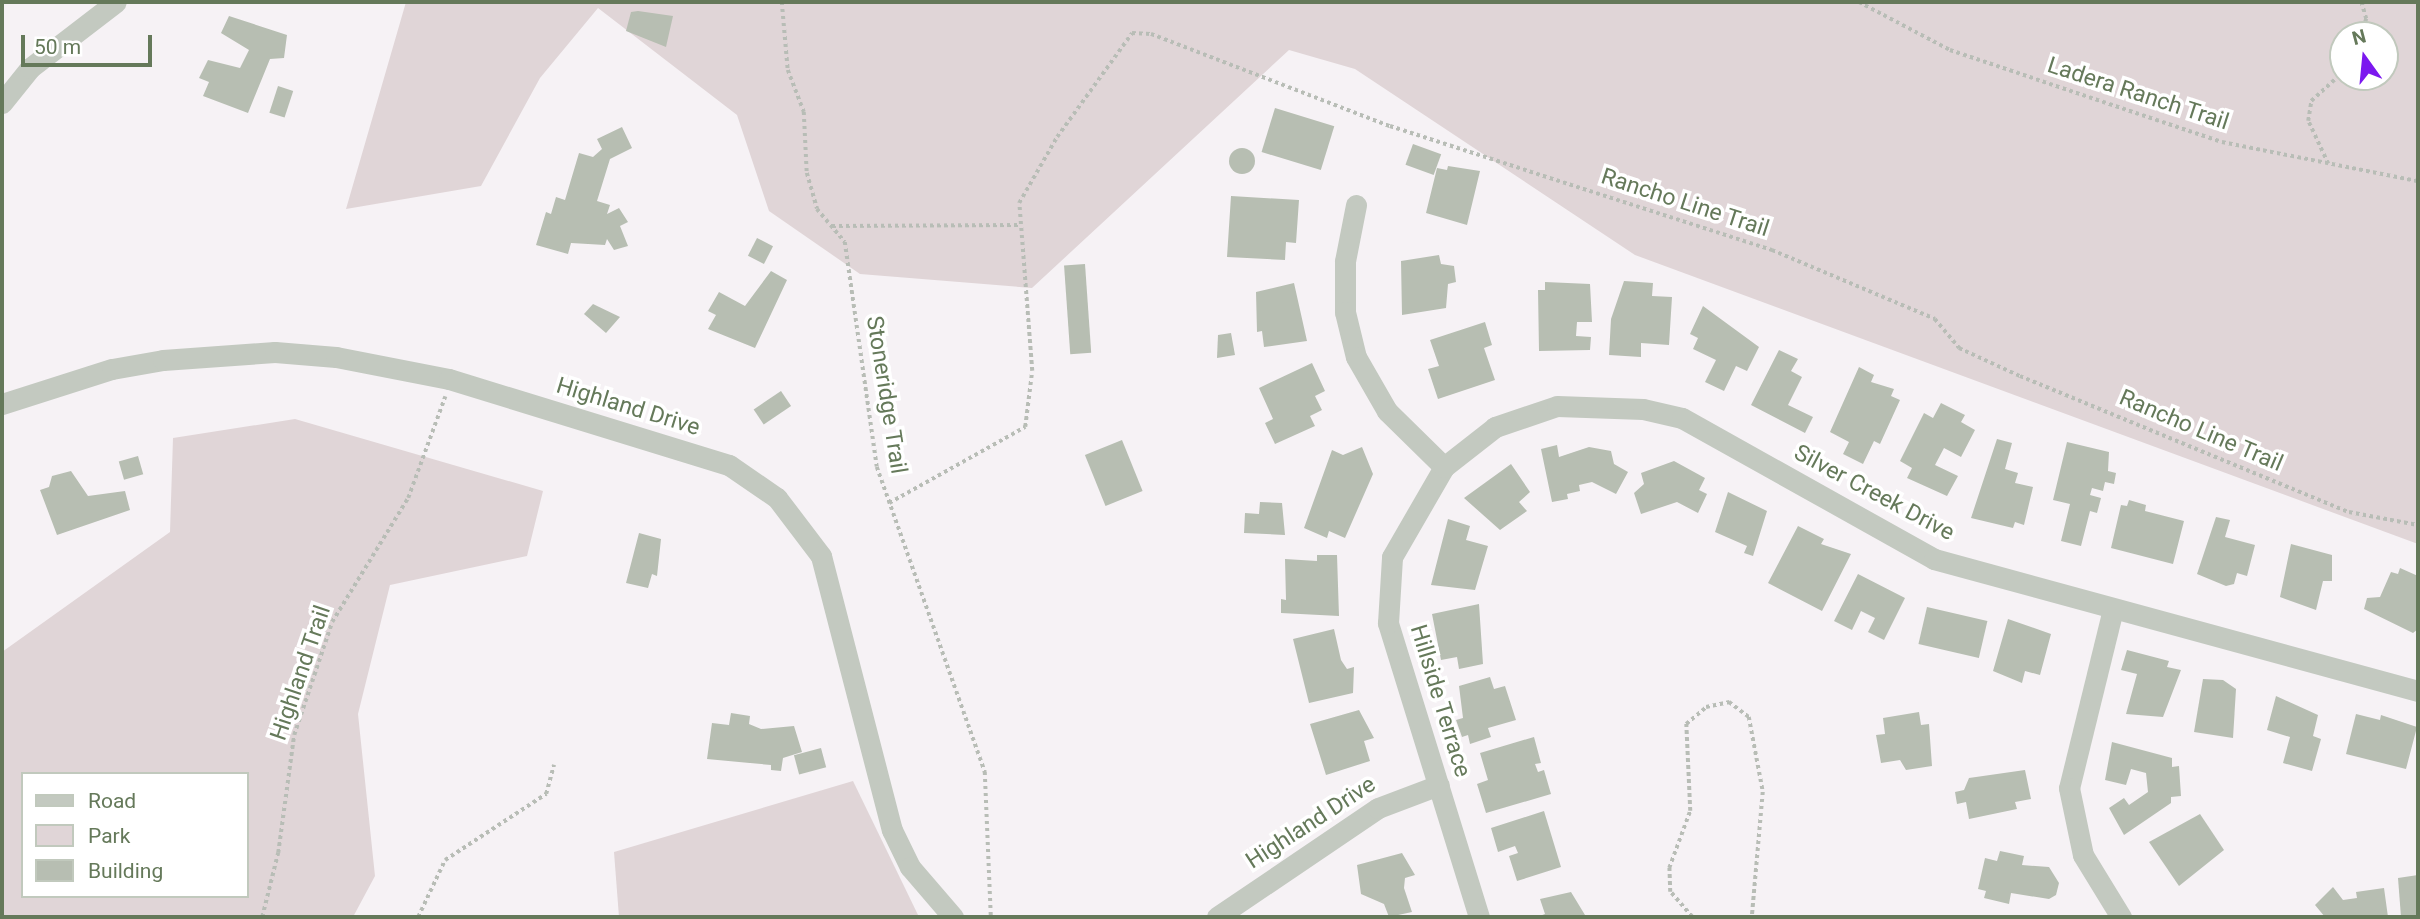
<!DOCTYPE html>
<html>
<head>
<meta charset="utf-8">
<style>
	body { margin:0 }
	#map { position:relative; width:2420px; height:919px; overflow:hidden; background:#f6f2f5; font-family:Roboto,sans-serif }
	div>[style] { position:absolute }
	.green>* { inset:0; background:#e0d5d7 }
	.building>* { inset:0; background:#b7beb2; transform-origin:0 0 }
	.round { border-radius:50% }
	.path>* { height:3.5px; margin-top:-1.75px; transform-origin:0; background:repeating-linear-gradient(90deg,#b8bdb6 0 3.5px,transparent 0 7px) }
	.minor>* { height:21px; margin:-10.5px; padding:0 10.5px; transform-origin:10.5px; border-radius:10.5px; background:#c3c9c0 }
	span { translate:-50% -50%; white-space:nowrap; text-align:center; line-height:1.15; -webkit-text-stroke:7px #fff; paint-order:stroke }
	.street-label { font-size:23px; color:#65795a }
	.frame { position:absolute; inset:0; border:4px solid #65795a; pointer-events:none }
	.legend { position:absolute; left:21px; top:772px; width:228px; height:126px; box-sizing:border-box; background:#fff; border:2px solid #c1c9bd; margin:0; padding:9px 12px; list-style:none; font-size:21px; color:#65795a }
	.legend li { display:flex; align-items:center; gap:14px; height:35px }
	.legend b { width:35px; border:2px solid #c1c9bd }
	.north { position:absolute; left:2329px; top:21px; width:70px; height:70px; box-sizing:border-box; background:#fff; border:2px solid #c1c9bd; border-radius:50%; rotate:345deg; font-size:19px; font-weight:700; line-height:28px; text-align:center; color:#65795a }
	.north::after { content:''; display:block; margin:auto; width:24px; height:32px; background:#7c18ef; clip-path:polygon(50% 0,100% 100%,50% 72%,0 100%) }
	.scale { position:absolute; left:21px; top:35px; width:131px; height:32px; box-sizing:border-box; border:4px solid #65795a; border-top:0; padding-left:9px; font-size:21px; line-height:24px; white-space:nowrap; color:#65795a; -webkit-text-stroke:5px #fff; paint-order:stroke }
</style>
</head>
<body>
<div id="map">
	<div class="green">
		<div style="clip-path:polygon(evenodd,406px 2px,2418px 2px,2418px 544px,1635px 255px,1355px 69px,1289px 50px,1032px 288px,860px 274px,769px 211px,737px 115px,598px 8px,540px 78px,481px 186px,346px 209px,406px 2px,2343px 35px,2385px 35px,2385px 77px,2343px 77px,2343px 35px)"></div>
		<div style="clip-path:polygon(evenodd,295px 419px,543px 491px,527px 556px,390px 585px,358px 714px,375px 876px,353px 917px,2px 917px,2px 652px,170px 532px,173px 438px,295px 419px,23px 774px,247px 774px,247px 896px,23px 896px,23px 774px)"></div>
		<div style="clip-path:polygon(853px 781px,919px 917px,619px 917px,614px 852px)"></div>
	</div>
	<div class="building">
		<div style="clip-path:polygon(638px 11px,673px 16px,666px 47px,626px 31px,631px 12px)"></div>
		<div style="clip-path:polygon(229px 16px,287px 35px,284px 58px,270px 59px,248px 113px,203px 96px,209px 82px,199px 78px,208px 60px,240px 68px,249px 50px,221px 33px)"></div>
		<div style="left:278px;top:86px;width:16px;height:28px;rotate:18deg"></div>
		<div style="left:1275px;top:108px;width:62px;height:46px;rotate:17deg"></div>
		<div style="clip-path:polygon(622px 127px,632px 148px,610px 159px,597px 201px,610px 205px,607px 214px,619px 208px,628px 222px,620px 226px,628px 246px,614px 250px,607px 239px,605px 245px,571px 243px,568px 254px,536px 245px,546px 212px,551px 214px,556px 197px,565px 200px,579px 153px,593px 157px,602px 149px,597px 139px)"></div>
		<div style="left:1413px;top:144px;width:30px;height:22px;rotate:20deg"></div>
		<div class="round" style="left:1229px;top:148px;width:26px;height:26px"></div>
		<div style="clip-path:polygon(1448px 166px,1480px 171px,1467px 225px,1426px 213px,1437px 168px,1447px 170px)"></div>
		<div style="clip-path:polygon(1231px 196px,1299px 200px,1296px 243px,1286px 242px,1285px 260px,1227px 257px)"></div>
		<div style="left:757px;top:238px;width:18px;height:20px;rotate:27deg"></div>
		<div style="clip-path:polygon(1439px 255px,1441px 264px,1454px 266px,1456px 282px,1448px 284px,1446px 308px,1402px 315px,1401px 261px)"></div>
		<div style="left:1085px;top:264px;width:89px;height:21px;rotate:86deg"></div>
		<div style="clip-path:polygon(771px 271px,787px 280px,755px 348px,708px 329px,716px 315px,708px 311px,719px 292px,745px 306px)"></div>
		<div style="clip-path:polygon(1624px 281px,1653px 283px,1652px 296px,1672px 297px,1669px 345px,1641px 343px,1641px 357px,1609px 355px,1611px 319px)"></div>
		<div style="clip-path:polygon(1545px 282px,1590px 284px,1592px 322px,1577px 322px,1576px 336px,1591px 337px,1590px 350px,1539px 351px,1538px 290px,1545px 290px)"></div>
		<div style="clip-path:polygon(1294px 283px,1307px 341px,1264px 347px,1262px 331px,1257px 332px,1256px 292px)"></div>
		<div style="clip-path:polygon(593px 304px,620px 317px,606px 333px,584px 314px)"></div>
		<div style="clip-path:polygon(1703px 306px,1759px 347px,1747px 371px,1736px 366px,1724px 391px,1705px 382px,1716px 360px,1693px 349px,1698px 338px,1690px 334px)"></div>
		<div style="clip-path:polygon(1485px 322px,1492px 345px,1484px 348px,1495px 380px,1438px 399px,1428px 369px,1439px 366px,1430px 340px)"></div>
		<div style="clip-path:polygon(1231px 333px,1235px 355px,1217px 358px,1218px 335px)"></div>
		<div style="clip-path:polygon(1779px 350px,1798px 359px,1791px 371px,1802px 377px,1788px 405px,1813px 417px,1805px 433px,1751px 405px)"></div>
		<div style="clip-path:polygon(1312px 363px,1325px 391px,1315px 396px,1322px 410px,1310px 416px,1315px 426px,1275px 444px,1265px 423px,1273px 419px,1259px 388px)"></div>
		<div style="clip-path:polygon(1859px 367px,1874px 375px,1871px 382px,1894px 389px,1891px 396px,1900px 400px,1880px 444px,1874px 441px,1863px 464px,1843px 454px,1849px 442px,1830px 432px)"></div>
		<div style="left:781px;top:391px;width:18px;height:33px;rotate:56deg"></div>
		<div style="clip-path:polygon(1941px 403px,1965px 415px,1961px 422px,1975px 430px,1961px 457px,1944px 448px,1935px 465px,1958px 476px,1947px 496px,1907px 478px,1912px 468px,1900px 461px,1924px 413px,1933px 418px)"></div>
		<div style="clip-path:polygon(1997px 439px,2012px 443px,2005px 469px,2018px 473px,2015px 483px,2033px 487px,2024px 525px,2015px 522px,2013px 528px,1971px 518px)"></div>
		<div style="left:1122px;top:440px;width:55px;height:40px;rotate:68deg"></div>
		<div style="clip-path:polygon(2067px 442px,2109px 452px,2108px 471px,2116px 473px,2114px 484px,2105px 482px,2103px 491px,2092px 488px,2090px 495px,2101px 498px,2097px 513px,2090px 511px,2081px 546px,2061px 541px,2070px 504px,2053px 500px)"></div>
		<div style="clip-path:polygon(1557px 445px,1559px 457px,1589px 447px,1611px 451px,1614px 464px,1628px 472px,1616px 494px,1592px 482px,1579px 485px,1580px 491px,1567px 494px,1568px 499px,1552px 502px,1541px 449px)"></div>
		<div style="clip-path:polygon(1362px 447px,1373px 474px,1345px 538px,1329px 531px,1327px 538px,1304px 528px,1332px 450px,1343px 455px)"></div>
		<div style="left:138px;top:456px;width:19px;height:20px;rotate:74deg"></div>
		<div style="clip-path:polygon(1674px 461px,1705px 478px,1699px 490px,1707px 494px,1698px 513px,1677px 502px,1641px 514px,1634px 493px,1644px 484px,1641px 473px)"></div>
		<div style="clip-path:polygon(1511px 464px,1530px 492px,1519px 502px,1527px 511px,1500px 530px,1464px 498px)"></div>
		<div style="clip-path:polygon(71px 471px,88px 496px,125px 491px,130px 510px,57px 535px,40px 490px,49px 487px,52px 476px)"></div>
		<div style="clip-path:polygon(1728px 492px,1767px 511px,1753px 556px,1744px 553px,1747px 546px,1715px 532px)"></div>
		<div style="clip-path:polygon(2129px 500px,2146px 505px,2145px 511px,2184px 521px,2173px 564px,2111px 548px,2121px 505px,2127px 506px)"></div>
		<div style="clip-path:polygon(1260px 502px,1282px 503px,1285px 535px,1244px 533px,1245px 513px,1259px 514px)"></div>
		<div style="clip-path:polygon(2216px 517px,2230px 520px,2225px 537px,2255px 545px,2247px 576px,2237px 573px,2234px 584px,2226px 586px,2197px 574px)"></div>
		<div style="clip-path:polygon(1448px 519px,1470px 526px,1466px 540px,1488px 546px,1475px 590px,1431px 585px)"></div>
		<div style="clip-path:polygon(1798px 526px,1824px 539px,1821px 544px,1851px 554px,1822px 611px,1768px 583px)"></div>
		<div style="clip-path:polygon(639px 533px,661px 539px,657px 576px,652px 574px,648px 588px,626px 583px)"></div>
		<div style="clip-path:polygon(2291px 544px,2332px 555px,2332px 581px,2323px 581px,2316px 610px,2280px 597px)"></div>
		<div style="clip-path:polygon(1317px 555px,1337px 555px,1339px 616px,1281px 613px,1281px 599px,1286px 600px,1285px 559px,1317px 561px)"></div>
		<div style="clip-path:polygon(2400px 568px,2418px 576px,2418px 629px,2413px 633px,2364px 609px,2367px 598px,2380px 597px,2391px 572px,2398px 574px)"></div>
		<div style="clip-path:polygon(1858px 574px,1905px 598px,1884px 640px,1868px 632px,1875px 618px,1861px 611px,1852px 630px,1834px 621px)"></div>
		<div style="clip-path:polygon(1479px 604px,1483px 664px,1459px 669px,1457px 657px,1441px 660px,1432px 614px)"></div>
		<div style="left:1927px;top:607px;width:62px;height:38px;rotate:13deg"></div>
		<div style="clip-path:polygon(2008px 619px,2051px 634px,2040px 675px,2025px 671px,2022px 683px,1993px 671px)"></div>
		<div style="clip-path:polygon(1334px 629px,1341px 660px,1347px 669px,1354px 667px,1353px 693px,1309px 703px,1293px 639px)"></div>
		<div style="clip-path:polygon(2127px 650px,2169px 661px,2167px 667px,2181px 670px,2163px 717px,2126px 714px,2137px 674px,2121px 670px)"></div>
		<div style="clip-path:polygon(1490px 677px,1494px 689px,1505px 686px,1516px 720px,1488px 728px,1491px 737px,1470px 744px,1468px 735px,1462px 737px,1456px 720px,1463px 718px,1459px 686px)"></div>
		<div style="clip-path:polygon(2203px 679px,2223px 680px,2236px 689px,2233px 738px,2194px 732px)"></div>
		<div style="clip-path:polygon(2276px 696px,2318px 715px,2313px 736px,2321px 739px,2312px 771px,2283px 763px,2290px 737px,2267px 730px)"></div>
		<div style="clip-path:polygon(1359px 710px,1374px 738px,1364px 741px,1370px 761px,1326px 775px,1310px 724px)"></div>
		<div style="clip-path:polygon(1919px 712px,1921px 725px,1929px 724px,1932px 766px,1906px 770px,1900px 760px,1881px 763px,1876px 735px,1885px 734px,1883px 718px)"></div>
		<div style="clip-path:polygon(731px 713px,750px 716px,749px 724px,761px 729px,794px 726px,802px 752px,783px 758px,781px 771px,771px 770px,771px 765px,707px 759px,712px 723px,729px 725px)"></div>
		<div style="clip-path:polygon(2356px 714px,2380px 720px,2381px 715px,2417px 727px,2406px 769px,2346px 754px)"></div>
		<div style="clip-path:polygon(1534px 737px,1541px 763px,1535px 764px,1538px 772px,1544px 770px,1551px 794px,1486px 813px,1477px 784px,1488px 780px,1480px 753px)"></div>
		<div style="clip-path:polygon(2112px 742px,2172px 758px,2172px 767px,2179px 766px,2181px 796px,2171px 797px,2171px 803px,2124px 835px,2109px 808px,2124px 798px,2129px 805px,2148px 792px,2146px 773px,2131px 769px,2126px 785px,2105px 780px)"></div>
		<div style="left:821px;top:748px;width:20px;height:28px;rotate:75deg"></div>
		<div style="clip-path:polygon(2025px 770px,2031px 799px,2015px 802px,2017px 809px,1969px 819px,1966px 802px,1957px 804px,1955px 792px,1964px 790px,1969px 778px)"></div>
		<div style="clip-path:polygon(1544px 811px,1561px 867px,1517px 881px,1509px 856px,1518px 853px,1515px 846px,1498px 852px,1491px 828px)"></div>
		<div style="clip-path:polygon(2200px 814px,2224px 850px,2179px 886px,2149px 842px)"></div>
		<div style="clip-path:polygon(2000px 851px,2024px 856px,2022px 865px,2049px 867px,2059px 883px,2056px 895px,2049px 899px,2011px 893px,2009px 904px,1984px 898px,1986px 891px,1978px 889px,1985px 858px,1997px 861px)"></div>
		<div style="clip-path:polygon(1402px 853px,1415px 875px,1405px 878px,1404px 888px,1412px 912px,1389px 917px,1384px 904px,1361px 894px,1357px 865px)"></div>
		<div style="clip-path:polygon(2418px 875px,2418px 917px,2401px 917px,2398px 878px)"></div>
		<div style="clip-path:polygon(2333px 887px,2343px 900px,2357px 898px,2356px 892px,2384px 888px,2388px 917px,2325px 917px,2315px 905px)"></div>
		<div style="clip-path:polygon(1571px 892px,1585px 915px,1537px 917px,1545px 914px,1540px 899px)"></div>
	</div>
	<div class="path">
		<div style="left:782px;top:2px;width:68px;rotate:85deg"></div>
		<div style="left:788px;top:70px;width:45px;rotate:69.1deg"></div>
		<div style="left:804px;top:112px;width:61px;rotate:87.2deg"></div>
		<div style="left:807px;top:173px;width:37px;rotate:74deg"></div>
		<div style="left:817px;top:209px;width:43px;rotate:49.7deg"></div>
		<div style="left:845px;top:242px;width:227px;rotate:81.9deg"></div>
		<div style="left:877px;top:467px;width:324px;rotate:70.5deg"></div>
		<div style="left:985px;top:772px;width:145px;rotate:87.6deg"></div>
		<div style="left:1859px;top:2px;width:103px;rotate:27.8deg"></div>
		<div style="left:1950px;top:50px;width:287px;rotate:18.7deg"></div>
		<div style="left:2222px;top:142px;width:200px;rotate:11.3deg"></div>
		<div style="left:2361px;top:35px;width:17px;rotate:-73deg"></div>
		<div style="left:2366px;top:19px;width:18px;rotate:-106deg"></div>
		<div style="left:2328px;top:164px;width:47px;rotate:-114.9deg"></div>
		<div style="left:2308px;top:121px;width:20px;rotate:-81deg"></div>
		<div style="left:2311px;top:101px;width:43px;rotate:-42.2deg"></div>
		<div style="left:832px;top:226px;width:189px;rotate:-0.3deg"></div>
		<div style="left:889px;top:503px;width:156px;rotate:-29.2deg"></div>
		<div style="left:1025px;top:427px;width:56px;rotate:-82.9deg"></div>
		<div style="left:1032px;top:371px;width:169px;rotate:-94.4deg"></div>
		<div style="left:1019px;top:203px;width:76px;rotate:-60.1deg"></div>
		<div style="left:1057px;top:137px;width:128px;rotate:-54.2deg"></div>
		<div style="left:1132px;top:33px;width:19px;rotate:3deg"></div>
		<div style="left:1151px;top:34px;width:256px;rotate:21.1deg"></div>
		<div style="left:1390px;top:126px;width:402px;rotate:18deg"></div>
		<div style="left:1772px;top:250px;width:177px;rotate:22.9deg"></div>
		<div style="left:1935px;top:319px;width:38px;rotate:50deg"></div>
		<div style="left:1959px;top:348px;width:67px;rotate:24.7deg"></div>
		<div style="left:2020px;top:376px;width:356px;rotate:22.5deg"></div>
		<div style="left:2349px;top:512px;width:70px;rotate:10.7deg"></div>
		<div style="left:262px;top:917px;width:66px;rotate:-76deg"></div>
		<div style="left:278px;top:853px;width:119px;rotate:-82.3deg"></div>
		<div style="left:294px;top:735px;width:119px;rotate:-71.4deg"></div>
		<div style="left:332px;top:622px;width:145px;rotate:-58.5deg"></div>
		<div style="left:408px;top:498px;width:108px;rotate:-69.9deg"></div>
		<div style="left:418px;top:917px;width:63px;rotate:-64.7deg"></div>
		<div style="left:445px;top:860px;width:121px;rotate:-33.2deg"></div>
		<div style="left:546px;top:794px;width:30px;rotate:-75deg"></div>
		<div style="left:1692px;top:917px;width:33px;rotate:-131deg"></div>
		<div style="left:1670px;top:892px;width:24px;rotate:-92deg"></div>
		<div style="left:1669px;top:868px;width:61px;rotate:-69.8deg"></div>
		<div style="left:1690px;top:811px;width:87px;rotate:-92.6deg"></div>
		<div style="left:1686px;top:724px;width:26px;rotate:-40deg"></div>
		<div style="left:1706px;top:707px;width:24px;rotate:-12deg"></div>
		<div style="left:1729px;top:702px;width:25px;rotate:37deg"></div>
		<div style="left:1749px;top:717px;width:76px;rotate:79.4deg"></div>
		<div style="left:1763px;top:792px;width:125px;rotate:95deg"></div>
	</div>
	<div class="minor">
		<div style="left:2px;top:103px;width:45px;rotate:-51.3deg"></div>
		<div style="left:30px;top:68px;width:108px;rotate:-37.5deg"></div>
		<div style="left:1356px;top:205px;width:57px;rotate:101.1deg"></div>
		<div style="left:1345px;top:261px;width:51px;rotate:90deg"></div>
		<div style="left:1345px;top:312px;width:46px;rotate:76.3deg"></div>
		<div style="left:1356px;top:357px;width:62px;rotate:60.1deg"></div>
		<div style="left:1387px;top:411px;width:80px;rotate:44.5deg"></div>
		<div style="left:2px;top:404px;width:115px;rotate:-17.7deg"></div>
		<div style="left:112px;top:369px;width:52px;rotate:-10deg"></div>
		<div style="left:163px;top:360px;width:112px;rotate:-4.1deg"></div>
		<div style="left:275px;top:352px;width:61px;rotate:4.7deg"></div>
		<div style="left:336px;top:357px;width:115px;rotate:11deg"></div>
		<div style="left:449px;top:379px;width:293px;rotate:17.1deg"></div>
		<div style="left:729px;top:465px;width:58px;rotate:34.5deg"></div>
		<div style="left:777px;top:498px;width:73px;rotate:52.8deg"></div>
		<div style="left:821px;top:556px;width:283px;rotate:75.5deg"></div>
		<div style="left:892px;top:830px;width:41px;rotate:64.1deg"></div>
		<div style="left:910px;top:867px;width:66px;rotate:49.3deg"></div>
		<div style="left:2113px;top:609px;width:184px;rotate:103.8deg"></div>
		<div style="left:2069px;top:788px;width:68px;rotate:78.2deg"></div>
		<div style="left:2083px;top:855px;width:73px;rotate:58.5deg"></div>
		<div style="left:1217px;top:917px;width:194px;rotate:-34.1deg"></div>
		<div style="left:1378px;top:808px;width:65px;rotate:-20.7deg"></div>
		<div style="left:1479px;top:917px;width:308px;rotate:-107.2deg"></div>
		<div style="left:1388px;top:623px;width:66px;rotate:-86.5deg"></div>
		<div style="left:1392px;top:557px;width:104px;rotate:-60deg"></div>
		<div style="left:1444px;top:467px;width:65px;rotate:-38.1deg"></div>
		<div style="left:1495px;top:427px;width:65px;rotate:-18.7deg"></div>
		<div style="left:1557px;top:406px;width:86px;rotate:2deg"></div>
		<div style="left:1643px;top:409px;width:40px;rotate:13deg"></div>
		<div style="left:1682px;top:418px;width:289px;rotate:29.2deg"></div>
		<div style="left:1934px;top:559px;width:502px;rotate:15.26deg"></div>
	</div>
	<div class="street-label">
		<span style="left:2138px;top:94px;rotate:18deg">Ladera Ranch Trail</span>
		<span style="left:1685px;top:203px;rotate:18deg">Rancho Line Trail</span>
		<span style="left:886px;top:395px;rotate:81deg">Stoneridge Trail</span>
		<span style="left:628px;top:407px;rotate:17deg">Highland Drive</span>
		<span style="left:2201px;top:431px;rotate:23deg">Rancho Line Trail</span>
		<span style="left:1874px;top:493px;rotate:28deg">Silver Creek Drive</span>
		<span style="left:301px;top:673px;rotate:-71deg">Highland Trail</span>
		<span style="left:1440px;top:701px;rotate:73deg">Hillside Terrace</span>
		<span style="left:1311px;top:823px;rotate:-33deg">Highland Drive</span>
	</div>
	<div class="frame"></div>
	<ul class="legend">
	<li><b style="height:9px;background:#c3c9c0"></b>Road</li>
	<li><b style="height:19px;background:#e0d5d7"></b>Park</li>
	<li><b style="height:19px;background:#b7beb2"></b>Building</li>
	</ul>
	<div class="north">N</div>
	<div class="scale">50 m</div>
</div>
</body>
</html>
